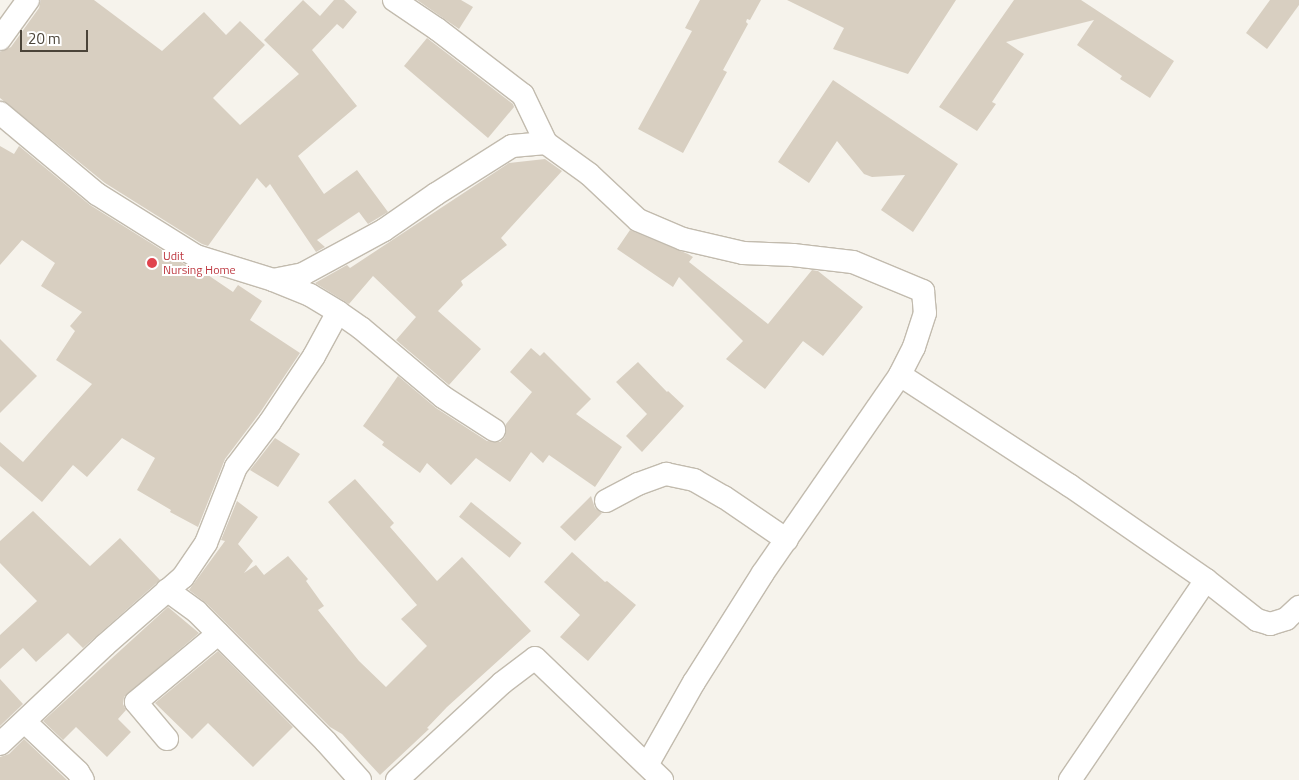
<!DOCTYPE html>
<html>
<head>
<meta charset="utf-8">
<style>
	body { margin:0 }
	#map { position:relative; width:1299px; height:780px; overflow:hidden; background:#f6f3ec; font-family:"Titillium Web",sans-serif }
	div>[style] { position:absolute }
	.building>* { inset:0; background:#d8cfc1; transform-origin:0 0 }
	.roads { filter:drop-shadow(1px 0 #c2bbae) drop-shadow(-1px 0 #c2bbae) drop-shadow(0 1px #c2bbae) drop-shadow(0 -1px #c2bbae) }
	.street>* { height:22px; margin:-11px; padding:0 11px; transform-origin:11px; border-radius:11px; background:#fff }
	.dots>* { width:14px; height:14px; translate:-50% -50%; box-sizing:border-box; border:2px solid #fff; border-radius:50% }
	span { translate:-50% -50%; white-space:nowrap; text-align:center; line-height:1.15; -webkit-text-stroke:4px #fff; paint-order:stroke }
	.health-label { font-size:12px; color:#be3a42 }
	.left { translate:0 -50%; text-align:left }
	.scale { position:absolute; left:20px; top:30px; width:68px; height:22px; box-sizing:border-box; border:2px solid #4b4439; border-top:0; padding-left:6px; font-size:15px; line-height:18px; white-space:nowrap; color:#4b4439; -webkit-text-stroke:4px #fff; paint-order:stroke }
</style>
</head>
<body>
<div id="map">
	<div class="building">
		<div style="clip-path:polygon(41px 0,94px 0,162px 51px,204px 12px,226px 35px,240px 21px,265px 45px,213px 98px,240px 125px,299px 74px,264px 40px,303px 0,320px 16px,334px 0,344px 0,357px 12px,343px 29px,337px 24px,312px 50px,357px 106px,298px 156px,324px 194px,357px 170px,388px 212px,368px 224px,359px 212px,317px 240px,325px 247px,316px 252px,270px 184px,266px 188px,257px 178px,208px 246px,202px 244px,105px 183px,0 98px,0 52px,11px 47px,39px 8px)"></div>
		<div style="clip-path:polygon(417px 0,461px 0,473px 7px,459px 29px)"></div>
		<div style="clip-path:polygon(700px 0,761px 0,750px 20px,747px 19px,746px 22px,748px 24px,723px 70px,727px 72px,683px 153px,638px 129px,692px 31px,685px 28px)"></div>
		<div style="clip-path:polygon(787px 0,956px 0,908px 74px,833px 49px,844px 28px)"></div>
		<div style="clip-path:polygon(1014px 0,1081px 0,1174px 61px,1150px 98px,1120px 79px,1122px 76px,1077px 45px,1094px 20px,1006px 42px,1024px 54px,992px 102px,996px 104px,977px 131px,939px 107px)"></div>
		<div style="clip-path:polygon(1270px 0,1299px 0,1299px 5px,1267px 49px,1246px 33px)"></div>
		<div style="clip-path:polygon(427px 38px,513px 104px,514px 107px,488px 138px,404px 66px)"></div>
		<div style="clip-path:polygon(833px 80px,958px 164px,913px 232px,881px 210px,905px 175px,872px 177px,864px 174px,837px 141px,809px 183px,778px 162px)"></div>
		<div style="clip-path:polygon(0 146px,14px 154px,19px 146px,90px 205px,189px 267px,205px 273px,233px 292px,238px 285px,262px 301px,250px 320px,300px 353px,259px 414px,225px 459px,198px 527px,170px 512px,171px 510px,137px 490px,155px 458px,122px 438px,87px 477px,73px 465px,42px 502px,0 466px,0 442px,23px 462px,92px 384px,56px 360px,75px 331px,70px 326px,82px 312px,41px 286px,55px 263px,22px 240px,0 265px)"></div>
		<div style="clip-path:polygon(545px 159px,562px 171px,501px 238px,507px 245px,461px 281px,463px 285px,438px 311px,481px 349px,449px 385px,396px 340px,416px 317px,373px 276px,349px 304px,315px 283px,347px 265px,350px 268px,509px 163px)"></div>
		<div style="clip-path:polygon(630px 230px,688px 254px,693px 257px,689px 262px,768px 324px,812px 270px,818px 271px,863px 307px,823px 356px,803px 341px,765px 389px,726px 359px,743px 341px,679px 277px,673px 287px,617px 249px)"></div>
		<div style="clip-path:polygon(0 339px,37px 376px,0 413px)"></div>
		<div style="clip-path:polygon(531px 348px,540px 356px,544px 352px,591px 399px,576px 414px,622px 447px,595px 487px,549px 455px,543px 463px,531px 452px,510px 482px,476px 458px,451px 485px,427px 463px,420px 473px,382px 445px,384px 442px,363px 426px,398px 376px,436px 408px,487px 441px,500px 442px,505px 437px,506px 424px,532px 392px,510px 372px)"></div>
		<div style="clip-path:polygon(638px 362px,667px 392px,668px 391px,684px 406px,642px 452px,626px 436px,647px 414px,616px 382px)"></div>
		<div style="clip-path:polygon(275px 438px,300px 454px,278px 487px,250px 470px)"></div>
		<div style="clip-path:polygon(355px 479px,394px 523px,390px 527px,437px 581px,462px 557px,531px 631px,447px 707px,427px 728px,429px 729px,380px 775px,342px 734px,330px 727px,206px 603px,189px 590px,225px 541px,221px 540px,237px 501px,258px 517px,238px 544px,253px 561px,244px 573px,256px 565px,264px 575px,288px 556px,308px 579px,306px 581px,324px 606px,318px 610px,359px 661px,386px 687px,427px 646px,401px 619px,417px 605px,328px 502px)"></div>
		<div style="clip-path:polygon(591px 496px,595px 508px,602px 513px,575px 541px,560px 527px)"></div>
		<div style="left:471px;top:502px;width:65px;height:19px;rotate:39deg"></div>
		<div style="clip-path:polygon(33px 511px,90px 566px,120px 538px,160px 580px,83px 648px,68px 633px,36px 662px,23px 648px,0 669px,0 635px,37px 601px,0 563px,0 541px)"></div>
		<div style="clip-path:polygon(572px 552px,605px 582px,607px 581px,636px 605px,588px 661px,560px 637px,580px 615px,544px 582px)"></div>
		<div style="clip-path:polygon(168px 607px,199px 633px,124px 697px,123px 704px,126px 710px,118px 719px,131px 732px,107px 757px,76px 727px,63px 740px,43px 721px)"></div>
		<div style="clip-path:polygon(218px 651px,293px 727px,253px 767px,208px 723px,192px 739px,155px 703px)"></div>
		<div style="clip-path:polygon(0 679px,23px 704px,0 726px)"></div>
		<div style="clip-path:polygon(24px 739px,67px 780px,0 780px,0 757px,9px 754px)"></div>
	</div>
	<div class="roads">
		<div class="street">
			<div style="left:394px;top:0;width:52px;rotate:34deg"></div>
			<div style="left:437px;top:29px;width:108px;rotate:37.5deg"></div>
			<div style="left:523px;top:95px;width:53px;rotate:64.4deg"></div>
			<div style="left:0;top:39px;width:48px;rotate:-54.3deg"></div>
			<div style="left:0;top:113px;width:126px;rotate:39.9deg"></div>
			<div style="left:97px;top:194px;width:117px;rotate:32.1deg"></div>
			<div style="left:196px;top:256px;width:81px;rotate:17.3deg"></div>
			<div style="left:273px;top:280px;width:31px;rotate:-11deg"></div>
			<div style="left:303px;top:274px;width:92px;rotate:-28.5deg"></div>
			<div style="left:384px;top:230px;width:63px;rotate:-34.7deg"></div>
			<div style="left:436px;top:194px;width:90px;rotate:-32.3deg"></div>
			<div style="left:512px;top:146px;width:34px;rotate:-5deg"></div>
			<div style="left:546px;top:143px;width:53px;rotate:35.8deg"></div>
			<div style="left:589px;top:174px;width:67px;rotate:43.2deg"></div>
			<div style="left:638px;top:220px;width:49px;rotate:22.9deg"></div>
			<div style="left:683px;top:239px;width:62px;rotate:13.1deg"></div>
			<div style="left:743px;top:253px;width:50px;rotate:2.3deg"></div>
			<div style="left:793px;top:255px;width:60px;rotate:6.7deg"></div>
			<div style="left:853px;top:262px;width:76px;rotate:22.5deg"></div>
			<div style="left:923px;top:291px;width:22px;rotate:85deg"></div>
			<div style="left:925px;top:313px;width:36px;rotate:108deg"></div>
			<div style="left:914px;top:347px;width:31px;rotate:117deg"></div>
			<div style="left:900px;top:375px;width:241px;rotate:124.7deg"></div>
			<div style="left:763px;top:573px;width:129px;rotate:122.3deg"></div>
			<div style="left:694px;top:682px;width:95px;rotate:119.5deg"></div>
			<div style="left:273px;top:280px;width:40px;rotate:22deg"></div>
			<div style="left:310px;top:295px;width:33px;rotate:31deg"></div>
			<div style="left:338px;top:312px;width:28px;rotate:35deg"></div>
			<div style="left:361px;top:328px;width:107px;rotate:40.1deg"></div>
			<div style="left:443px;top:397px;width:61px;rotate:32.9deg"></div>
			<div style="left:900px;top:375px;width:202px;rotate:33.1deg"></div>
			<div style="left:1069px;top:485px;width:167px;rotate:34.7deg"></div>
			<div style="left:1206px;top:580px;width:65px;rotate:38.1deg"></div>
			<div style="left:1257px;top:620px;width:14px;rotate:17deg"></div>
			<div style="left:1270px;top:624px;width:17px;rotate:-17deg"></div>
			<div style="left:1286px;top:619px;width:18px;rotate:-43deg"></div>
			<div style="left:606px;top:501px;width:36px;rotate:-28deg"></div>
			<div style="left:638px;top:484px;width:30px;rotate:-20deg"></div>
			<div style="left:666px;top:474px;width:29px;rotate:12deg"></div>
			<div style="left:694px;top:480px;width:34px;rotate:30deg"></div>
			<div style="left:724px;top:497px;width:76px;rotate:34.3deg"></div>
			<div style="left:167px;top:590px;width:37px;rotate:36deg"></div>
			<div style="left:197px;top:612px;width:183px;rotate:45.2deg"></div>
			<div style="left:326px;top:742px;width:51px;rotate:48.2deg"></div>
			<div style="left:25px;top:722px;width:73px;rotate:43.3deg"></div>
			<div style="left:78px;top:772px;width:9px;rotate:58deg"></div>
			<div style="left:167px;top:739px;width:48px;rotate:-130deg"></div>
			<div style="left:136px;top:702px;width:107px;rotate:-39.7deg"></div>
			<div style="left:0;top:744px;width:144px;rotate:-43.3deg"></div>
			<div style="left:105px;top:645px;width:103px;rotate:-41.1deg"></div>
			<div style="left:183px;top:577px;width:41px;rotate:-55.9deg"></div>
			<div style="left:206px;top:543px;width:82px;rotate:-68.5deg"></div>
			<div style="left:236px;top:467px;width:56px;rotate:-52.9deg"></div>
			<div style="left:270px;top:422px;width:79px;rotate:-56.3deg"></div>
			<div style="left:314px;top:356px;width:50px;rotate:-61.4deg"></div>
			<div style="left:397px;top:780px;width:143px;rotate:-42.7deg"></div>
			<div style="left:502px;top:683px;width:41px;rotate:-37.1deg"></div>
			<div style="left:535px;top:658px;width:176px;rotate:43.8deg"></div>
			<div style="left:1070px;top:780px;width:242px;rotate:-55.8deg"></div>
		</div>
	</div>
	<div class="dots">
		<div style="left:152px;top:263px;background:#e0444e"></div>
	</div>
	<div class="health-label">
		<span class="left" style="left:163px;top:263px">Udit<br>Nursing Home</span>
	</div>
	<div class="scale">20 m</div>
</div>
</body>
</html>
